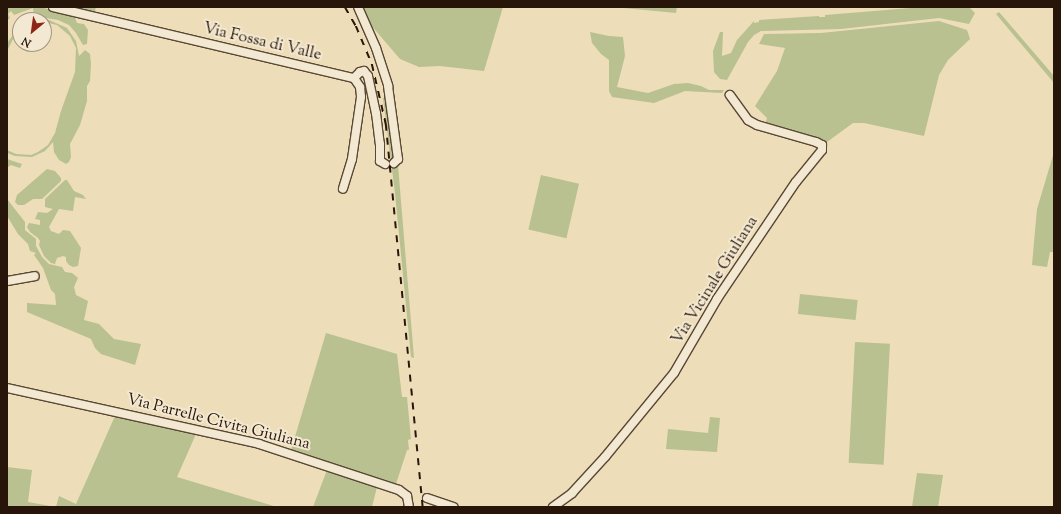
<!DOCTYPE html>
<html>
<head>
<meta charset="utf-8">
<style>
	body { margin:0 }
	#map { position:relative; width:1061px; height:514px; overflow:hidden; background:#edddb9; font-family:"Sorts Mill Goudy",serif }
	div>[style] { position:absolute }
	.green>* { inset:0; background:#b8c18f; transform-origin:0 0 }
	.roads { filter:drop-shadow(1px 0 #594735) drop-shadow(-1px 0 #594735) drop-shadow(0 1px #594735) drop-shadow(0 -1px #594735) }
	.minor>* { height:8px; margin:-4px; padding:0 4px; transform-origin:4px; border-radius:4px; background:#f3e9d2 }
	.rail>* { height:1.5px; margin-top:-0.75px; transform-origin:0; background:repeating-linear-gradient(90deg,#281509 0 7px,transparent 0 14px) }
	span { translate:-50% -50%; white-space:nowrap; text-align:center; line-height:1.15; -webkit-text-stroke:4px #f3e9d2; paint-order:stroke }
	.street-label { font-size:16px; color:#281509 }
	.frame { position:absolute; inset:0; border:8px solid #281509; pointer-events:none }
	.north { position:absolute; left:12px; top:12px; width:40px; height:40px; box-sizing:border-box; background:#f3e9d2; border:1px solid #a29482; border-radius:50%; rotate:209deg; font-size:11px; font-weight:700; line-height:16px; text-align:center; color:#281509 }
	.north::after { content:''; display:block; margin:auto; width:14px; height:18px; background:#8f2418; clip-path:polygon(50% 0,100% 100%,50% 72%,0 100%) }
</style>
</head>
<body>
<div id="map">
	<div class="green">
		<div style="clip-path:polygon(7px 7px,40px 7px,74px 15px,77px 23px,84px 24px,88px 30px,87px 44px,83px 45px,76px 33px,69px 25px,58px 20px,34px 16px,33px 8px,14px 15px,11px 11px,8px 14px,10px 18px,7px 21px)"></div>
		<div style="clip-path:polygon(61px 7px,96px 7px,94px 15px)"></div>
		<div style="clip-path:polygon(361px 7px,503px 7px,484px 71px,440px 66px,419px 67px,400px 59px,370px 24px)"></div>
		<div style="clip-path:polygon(613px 7px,677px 7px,676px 13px)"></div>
		<div style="clip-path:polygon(923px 7px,969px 7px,975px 13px,969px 24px,939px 18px,841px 29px,761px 31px,754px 35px,748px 42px,727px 80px,720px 79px,714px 72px,713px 51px,720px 32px,723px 32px,722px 56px,731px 53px,737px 40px,754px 21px,754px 23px,759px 22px,759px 20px,819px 16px,819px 17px,825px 17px,825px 15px)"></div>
		<div style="clip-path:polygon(999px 12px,1054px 76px,1054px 83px,996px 14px)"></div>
		<div style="clip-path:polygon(37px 20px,49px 20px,67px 28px,76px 41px,79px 56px,85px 50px,90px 54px,91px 64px,90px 81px,87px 86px,87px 101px,80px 125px,70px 144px,71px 157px,69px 162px,66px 164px,59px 160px,54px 152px,53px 142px,45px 151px,32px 157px,15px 156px,7px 153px,7px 150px,16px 154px,31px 155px,38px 152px,48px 145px,55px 133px,61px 111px,75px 72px,76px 48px,70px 36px,57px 25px,44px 22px,44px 20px)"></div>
		<div style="clip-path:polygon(939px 21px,967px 30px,970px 39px,948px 60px,939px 75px,924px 136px,864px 123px,853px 123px,827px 142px,765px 125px,767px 118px,755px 106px,777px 71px,785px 48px,759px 44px,764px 34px,821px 33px)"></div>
		<div style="clip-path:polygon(20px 26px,20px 30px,14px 37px,7px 51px,7px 43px)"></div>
		<div style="clip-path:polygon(590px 32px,609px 36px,623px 37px,625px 56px,617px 87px,648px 93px,674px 84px,688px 83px,701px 86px,709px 90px,724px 90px,722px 93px,685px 91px,654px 103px,612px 97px,609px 91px,609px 60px,601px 54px,592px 43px)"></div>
		<div style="clip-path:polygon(387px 97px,398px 165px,414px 358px,411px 357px,395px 193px,383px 98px)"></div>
		<div style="clip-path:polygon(1054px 152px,1054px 252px,1050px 252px,1047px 267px,1032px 265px,1037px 209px)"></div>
		<div style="clip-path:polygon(7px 159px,22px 164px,20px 168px,11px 165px,8px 167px,7px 173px)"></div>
		<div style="clip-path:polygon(47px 169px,55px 171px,61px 178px,61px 181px,42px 199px,33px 199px,24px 205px,18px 205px,15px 202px,17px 195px)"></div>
		<div style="left:541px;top:175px;width:39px;height:56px;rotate:13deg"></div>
		<div style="clip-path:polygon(65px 180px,67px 180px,74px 191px,83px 195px,86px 199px,75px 197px,73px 211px,59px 209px,49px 227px,51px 231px,59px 234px,63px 230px,70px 231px,81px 248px,78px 266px,73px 267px,69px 265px,66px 261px,66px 257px,63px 256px,57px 258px,55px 264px,51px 263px,44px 256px,39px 245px,40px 241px,38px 238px,30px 232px,27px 227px,29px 223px,40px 225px,40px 220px,35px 219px,38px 212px,47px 213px,53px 209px,45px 207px,45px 199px)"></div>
		<div style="clip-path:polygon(7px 199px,25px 222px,25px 230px,36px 239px,36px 246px,42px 257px,49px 264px,62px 267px,65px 272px,72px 273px,78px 278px,74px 287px,76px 295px,88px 301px,84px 320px,99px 324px,114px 339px,141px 344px,135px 365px,101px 354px,95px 348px,91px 339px,27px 312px,27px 303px,56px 305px,55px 294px,51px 290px,43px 268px,34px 255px,36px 253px,30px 251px,28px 244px,18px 234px,7px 216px)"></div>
		<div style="left:800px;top:294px;width:58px;height:20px;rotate:6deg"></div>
		<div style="clip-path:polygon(326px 333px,397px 354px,402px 397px,407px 397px,411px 439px,408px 440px,409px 450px,407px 450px,396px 484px,291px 450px)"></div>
		<div style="left:855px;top:342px;width:35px;height:121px;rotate:3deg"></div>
		<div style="clip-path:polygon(115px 416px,196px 434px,177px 477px,277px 507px,56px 507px,59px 496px,76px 504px)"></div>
		<div style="clip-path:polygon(710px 417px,720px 418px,717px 452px,666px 449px,668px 429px,708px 433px)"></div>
		<div style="clip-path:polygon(7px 467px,32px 470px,28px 502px,56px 507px,7px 507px)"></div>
		<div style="clip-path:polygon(327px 470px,377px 487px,372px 507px,313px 507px)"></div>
		<div style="clip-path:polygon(917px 473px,943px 475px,938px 507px,912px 507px)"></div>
	</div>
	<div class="roads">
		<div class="minor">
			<div style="left:53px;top:7px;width:309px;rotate:13.3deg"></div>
			<div style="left:354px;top:78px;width:11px;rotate:56deg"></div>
			<div style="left:360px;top:87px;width:10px;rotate:84deg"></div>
			<div style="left:361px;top:97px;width:63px;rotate:98.3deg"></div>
			<div style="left:352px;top:159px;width:31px;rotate:107deg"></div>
			<div style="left:358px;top:7px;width:45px;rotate:66.3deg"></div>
			<div style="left:376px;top:48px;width:40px;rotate:72deg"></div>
			<div style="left:388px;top:86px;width:74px;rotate:82.2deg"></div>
			<div style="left:398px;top:159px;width:6px;rotate:135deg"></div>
			<div style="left:354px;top:78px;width:8px;rotate:-45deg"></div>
			<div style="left:360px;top:72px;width:4px;rotate:-14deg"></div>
			<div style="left:364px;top:71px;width:6px;rotate:51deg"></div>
			<div style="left:368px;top:76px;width:38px;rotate:78deg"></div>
			<div style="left:376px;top:113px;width:31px;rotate:83deg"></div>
			<div style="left:380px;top:144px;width:17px;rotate:90deg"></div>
			<div style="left:380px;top:161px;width:6px;rotate:31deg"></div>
			<div style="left:7px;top:281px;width:28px;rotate:-10deg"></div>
			<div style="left:7px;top:388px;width:258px;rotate:12.5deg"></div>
			<div style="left:259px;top:444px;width:147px;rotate:18.2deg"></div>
			<div style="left:399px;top:490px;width:10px;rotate:37deg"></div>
			<div style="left:407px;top:496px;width:11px;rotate:80deg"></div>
			<div style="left:427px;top:498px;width:28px;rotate:19deg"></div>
			<div style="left:553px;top:507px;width:24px;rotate:-36deg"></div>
			<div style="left:572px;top:493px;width:49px;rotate:-47.5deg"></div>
			<div style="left:605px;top:457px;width:109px;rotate:-50.6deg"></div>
			<div style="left:674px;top:373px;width:86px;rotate:-59.8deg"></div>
			<div style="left:717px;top:299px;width:141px;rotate:-56deg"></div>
			<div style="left:796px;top:182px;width:41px;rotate:-50.9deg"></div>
			<div style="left:822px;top:150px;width:5px;rotate:-90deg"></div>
			<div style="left:822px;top:145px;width:7px;rotate:-153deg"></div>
			<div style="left:816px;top:142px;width:61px;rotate:-163.9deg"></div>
			<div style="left:757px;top:125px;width:10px;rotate:-151deg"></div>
			<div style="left:748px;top:120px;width:31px;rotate:-126deg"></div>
		</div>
	</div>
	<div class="rail">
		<div style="left:345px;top:7px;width:22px;rotate:60deg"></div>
		<div style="left:356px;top:26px;width:41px;rotate:67.2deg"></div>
		<div style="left:372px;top:64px;width:62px;rotate:76.9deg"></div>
		<div style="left:386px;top:124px;width:385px;rotate:84.5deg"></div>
	</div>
	<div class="street-label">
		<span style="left:262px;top:43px;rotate:13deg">Via Fossa di Valle</span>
		<span style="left:716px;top:281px;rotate:-58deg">Via Vicinale Giuliana</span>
		<span style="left:218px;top:423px;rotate:14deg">Via Parrelle Civita Giuliana</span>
	</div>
	<div class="frame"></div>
	<div class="north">N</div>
</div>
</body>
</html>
